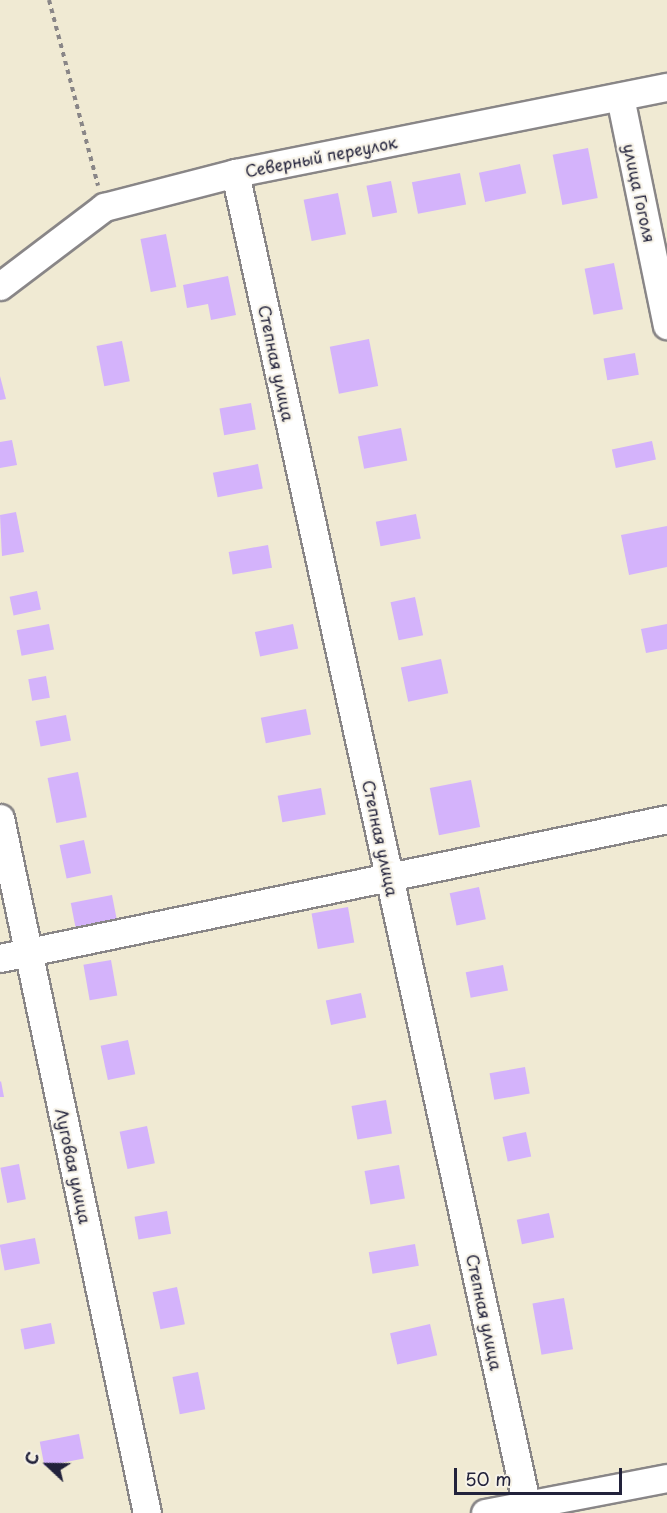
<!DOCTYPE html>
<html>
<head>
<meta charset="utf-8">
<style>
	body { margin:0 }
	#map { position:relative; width:667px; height:1513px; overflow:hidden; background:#f0ead3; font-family:"Playpen Sans",sans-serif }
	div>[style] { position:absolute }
	.building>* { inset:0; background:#d4b3fb; transform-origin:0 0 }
	.path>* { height:4px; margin-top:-2px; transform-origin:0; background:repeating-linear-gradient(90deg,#898687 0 4.5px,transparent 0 9px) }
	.roads { filter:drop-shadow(2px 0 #898687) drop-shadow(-2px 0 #898687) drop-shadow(0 2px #898687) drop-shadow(0 -2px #898687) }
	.minor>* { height:27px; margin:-13.5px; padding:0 13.5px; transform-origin:13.5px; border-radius:13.5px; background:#fff }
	span { translate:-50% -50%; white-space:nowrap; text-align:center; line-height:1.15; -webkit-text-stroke:4.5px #f7f3e8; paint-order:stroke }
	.street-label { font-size:16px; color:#22223b }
	.north { position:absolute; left:18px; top:1435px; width:60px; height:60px; -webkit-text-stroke:4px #f7f3e8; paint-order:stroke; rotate:292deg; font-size:16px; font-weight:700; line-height:24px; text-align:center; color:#22223b }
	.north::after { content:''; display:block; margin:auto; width:21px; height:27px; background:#22223b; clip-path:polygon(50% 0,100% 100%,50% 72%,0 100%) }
	.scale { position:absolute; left:454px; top:1468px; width:168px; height:27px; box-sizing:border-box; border:3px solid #22223b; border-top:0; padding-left:8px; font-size:18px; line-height:21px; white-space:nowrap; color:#22223b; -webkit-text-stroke:4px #f7f3e8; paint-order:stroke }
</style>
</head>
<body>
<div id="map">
	<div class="building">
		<div style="left:588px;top:148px;width:51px;height:36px;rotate:79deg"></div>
		<div style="left:520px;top:164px;width:30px;height:42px;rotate:78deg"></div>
		<div style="left:460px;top:173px;width:32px;height:49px;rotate:79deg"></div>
		<div style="left:391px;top:181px;width:32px;height:25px;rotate:79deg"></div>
		<div style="left:338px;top:193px;width:42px;height:35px;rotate:79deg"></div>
		<div style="left:166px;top:234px;width:54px;height:26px;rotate:79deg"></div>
		<div style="left:614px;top:263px;width:47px;height:30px;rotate:79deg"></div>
		<div style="clip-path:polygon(228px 276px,236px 315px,211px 320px,208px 304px,187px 308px,183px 285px)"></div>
		<div style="left:369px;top:339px;width:48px;height:40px;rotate:79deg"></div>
		<div style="left:122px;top:341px;width:41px;height:26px;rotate:79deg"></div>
		<div style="left:635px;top:353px;width:22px;height:32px;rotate:80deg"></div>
		<div style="clip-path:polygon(0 376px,6px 399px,0 400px)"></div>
		<div style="left:251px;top:403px;width:27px;height:32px;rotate:80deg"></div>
		<div style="left:401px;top:428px;width:33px;height:44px;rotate:79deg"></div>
		<div style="clip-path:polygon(12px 440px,17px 465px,0 468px,0 442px)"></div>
		<div style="left:652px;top:441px;width:19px;height:41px;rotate:78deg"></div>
		<div style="left:258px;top:464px;width:25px;height:46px;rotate:79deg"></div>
		<div style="clip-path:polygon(16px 512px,24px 552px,2px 556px,0 515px)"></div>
		<div style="left:416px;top:514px;width:25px;height:41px;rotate:79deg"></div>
		<div style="clip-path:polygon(667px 526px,667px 567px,629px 575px,621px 535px)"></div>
		<div style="left:268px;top:545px;width:23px;height:40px;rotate:80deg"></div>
		<div style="left:37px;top:591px;width:19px;height:28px;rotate:78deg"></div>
		<div style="left:415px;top:597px;width:39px;height:25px;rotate:78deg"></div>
		<div style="left:49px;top:624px;width:26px;height:33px;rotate:79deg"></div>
		<div style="left:293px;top:624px;width:25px;height:39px;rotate:78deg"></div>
		<div style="clip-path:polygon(667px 624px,667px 649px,646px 653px,641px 629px)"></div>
		<div style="left:441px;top:659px;width:35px;height:41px;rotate:78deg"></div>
		<div style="left:46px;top:676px;width:22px;height:18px;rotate:80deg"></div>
		<div style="left:306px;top:709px;width:26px;height:46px;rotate:79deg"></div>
		<div style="left:66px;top:715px;width:26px;height:31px;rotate:79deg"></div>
		<div style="left:78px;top:772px;width:46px;height:31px;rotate:79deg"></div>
		<div style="left:471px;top:780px;width:48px;height:42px;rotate:79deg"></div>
		<div style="left:321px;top:788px;width:27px;height:44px;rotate:80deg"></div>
		<div style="left:84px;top:840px;width:34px;height:25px;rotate:78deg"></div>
		<div style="left:479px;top:887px;width:33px;height:30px;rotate:78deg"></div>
		<div style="left:112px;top:895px;width:25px;height:42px;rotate:79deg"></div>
		<div style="left:348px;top:907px;width:36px;height:37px;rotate:80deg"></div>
		<div style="left:111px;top:960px;width:36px;height:28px;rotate:80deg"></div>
		<div style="left:503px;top:965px;width:26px;height:38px;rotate:79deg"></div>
		<div style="left:361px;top:993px;width:25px;height:36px;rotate:78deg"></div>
		<div style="left:128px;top:1040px;width:35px;height:28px;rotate:78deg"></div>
		<div style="left:525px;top:1067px;width:27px;height:36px;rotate:80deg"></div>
		<div style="clip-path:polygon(1px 1081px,4px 1097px,0 1097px,0 1082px)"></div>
		<div style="left:386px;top:1100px;width:34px;height:35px;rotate:80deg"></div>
		<div style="left:147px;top:1126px;width:38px;height:28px;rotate:78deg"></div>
		<div style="left:526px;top:1132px;width:25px;height:24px;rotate:78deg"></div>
		<div style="left:19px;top:1164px;width:36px;height:19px;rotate:79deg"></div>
		<div style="left:399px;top:1165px;width:34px;height:35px;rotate:80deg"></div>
		<div style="left:167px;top:1211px;width:23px;height:33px;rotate:80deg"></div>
		<div style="left:549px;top:1213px;width:25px;height:33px;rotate:78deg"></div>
		<div style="left:35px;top:1238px;width:26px;height:36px;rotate:79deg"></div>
		<div style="left:415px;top:1244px;width:22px;height:47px;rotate:80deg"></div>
		<div style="left:177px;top:1287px;width:38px;height:25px;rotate:78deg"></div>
		<div style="left:564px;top:1298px;width:52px;height:32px;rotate:80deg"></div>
		<div style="left:51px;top:1323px;width:21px;height:31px;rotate:79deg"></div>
		<div style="left:430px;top:1324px;width:32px;height:41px;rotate:77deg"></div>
		<div style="left:198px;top:1372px;width:38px;height:26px;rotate:79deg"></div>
		<div style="left:79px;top:1434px;width:25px;height:40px;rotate:79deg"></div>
	</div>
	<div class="path">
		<div style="left:49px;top:0;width:192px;rotate:75.2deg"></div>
	</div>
	<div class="roads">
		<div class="minor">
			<div style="left:620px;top:97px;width:233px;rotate:78.4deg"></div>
			<div style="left:235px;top:173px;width:1360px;rotate:77.65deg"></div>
			<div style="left:0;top:286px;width:131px;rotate:-37.2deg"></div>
			<div style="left:104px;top:207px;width:135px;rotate:-14.5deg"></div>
			<div style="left:235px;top:173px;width:440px;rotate:-11.3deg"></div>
			<div style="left:0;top:818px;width:710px;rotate:78.06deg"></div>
			<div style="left:0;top:958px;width:681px;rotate:-11.77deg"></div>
			<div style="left:485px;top:1513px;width:185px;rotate:-10.9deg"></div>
		</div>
	</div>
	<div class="street-label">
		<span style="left:321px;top:156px;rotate:-11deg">Северный переулок</span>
		<span style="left:640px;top:193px;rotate:78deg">улица Гоголя</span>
		<span style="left:277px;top:363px;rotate:78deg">Степная улица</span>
		<span style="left:381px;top:838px;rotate:78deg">Степная улица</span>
		<span style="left:74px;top:1166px;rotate:78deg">Луговая улица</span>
		<span style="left:485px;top:1312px;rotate:78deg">Степная улица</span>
	</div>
	<div class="north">С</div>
	<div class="scale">50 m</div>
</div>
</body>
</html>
